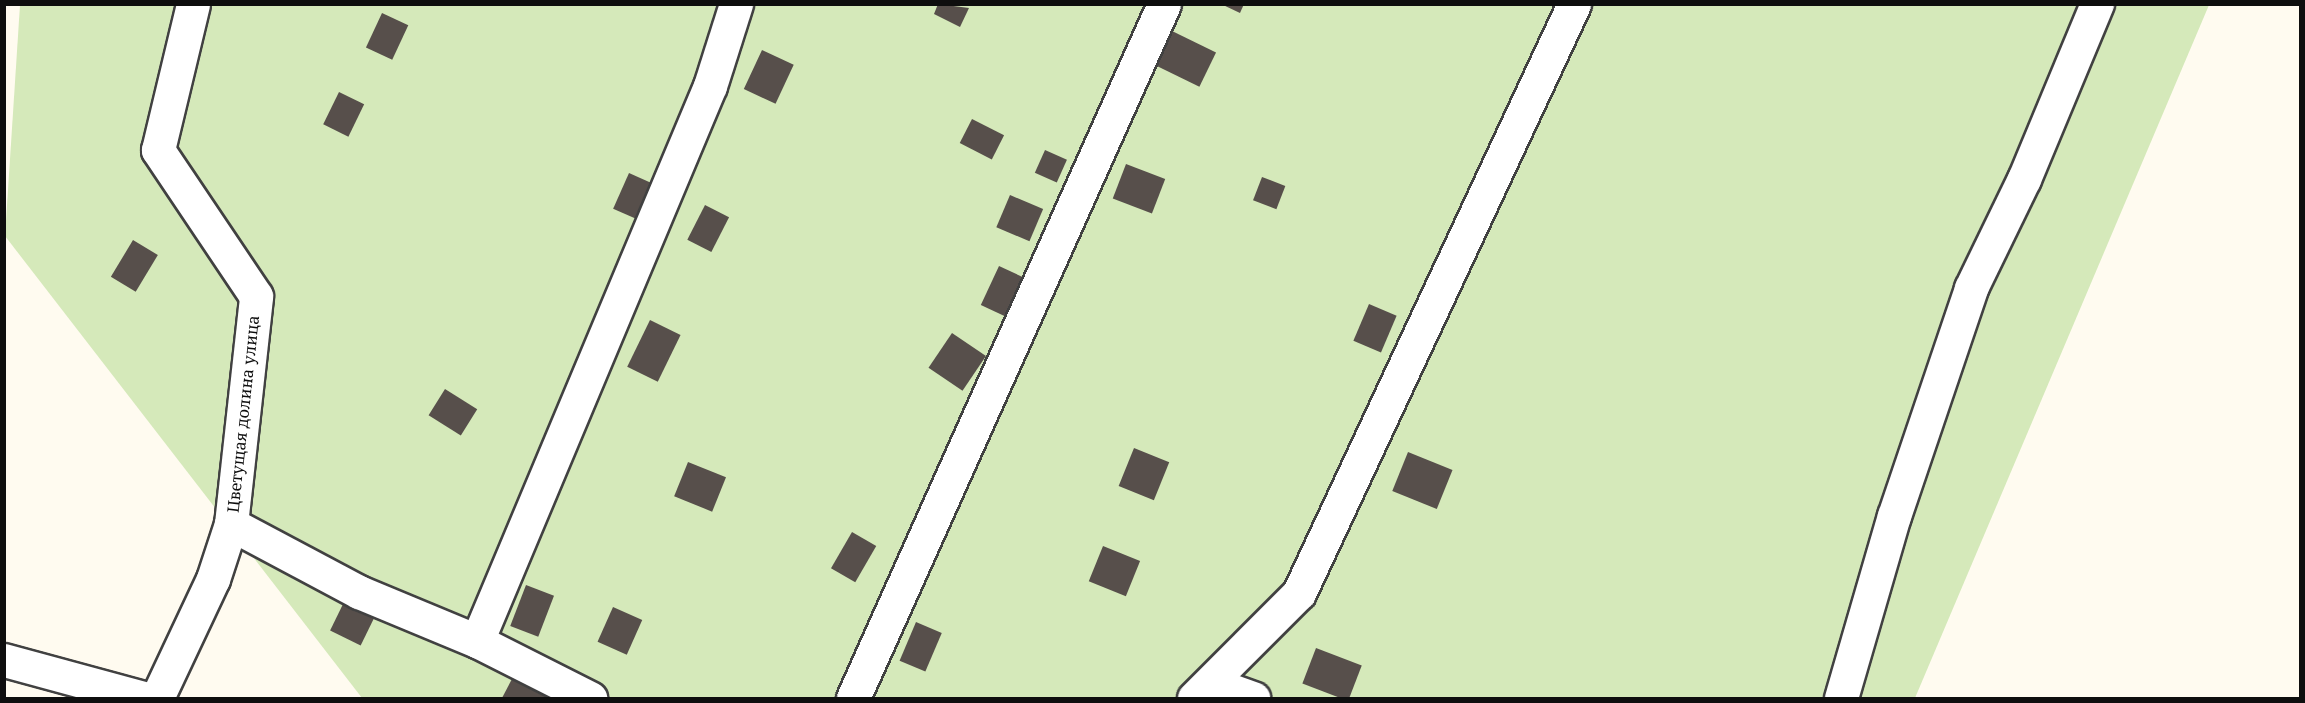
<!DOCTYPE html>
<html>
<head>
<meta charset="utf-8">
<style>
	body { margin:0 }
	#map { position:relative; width:2305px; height:703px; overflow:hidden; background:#fffbf0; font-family:"Noto Serif",serif }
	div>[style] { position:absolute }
	.green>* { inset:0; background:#d5e9ba }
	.building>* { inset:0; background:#574f4b; transform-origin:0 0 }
	.roads { filter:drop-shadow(2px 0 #414141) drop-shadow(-2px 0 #414141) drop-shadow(0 2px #414141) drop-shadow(0 -2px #414141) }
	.street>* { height:33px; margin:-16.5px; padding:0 16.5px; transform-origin:16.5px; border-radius:16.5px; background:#fff }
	span { translate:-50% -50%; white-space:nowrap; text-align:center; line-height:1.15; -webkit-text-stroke:6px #fff; paint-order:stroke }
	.street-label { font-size:16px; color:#0e0e0e }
	.frame { position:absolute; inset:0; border:6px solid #0e0e0e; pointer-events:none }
</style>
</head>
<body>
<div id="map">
	<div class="green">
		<div style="clip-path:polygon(20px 5px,2209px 5px,1915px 698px,362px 698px,5px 236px)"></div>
	</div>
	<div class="building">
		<div style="clip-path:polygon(938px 4px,969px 8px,960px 27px,934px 14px)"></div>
		<div style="clip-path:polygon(1221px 4px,1244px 4px,1240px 13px)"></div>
		<div style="left:382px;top:13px;width:29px;height:38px;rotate:25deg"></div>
		<div style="left:1172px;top:31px;width:49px;height:38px;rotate:26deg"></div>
		<div style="left:762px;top:50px;width:35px;height:43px;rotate:25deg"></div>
		<div style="left:339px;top:92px;width:28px;height:36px;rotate:26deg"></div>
		<div style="left:972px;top:119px;width:36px;height:27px;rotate:27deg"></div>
		<div style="left:1045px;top:150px;width:24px;height:25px;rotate:24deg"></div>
		<div style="left:1126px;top:164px;width:42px;height:37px;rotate:21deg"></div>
		<div style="left:629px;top:173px;width:30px;height:39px;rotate:24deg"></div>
		<div style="left:1262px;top:177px;width:25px;height:25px;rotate:21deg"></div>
		<div style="left:1010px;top:195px;width:36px;height:35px;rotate:23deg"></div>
		<div style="left:705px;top:205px;width:27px;height:39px;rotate:27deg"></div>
		<div style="left:133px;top:240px;width:29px;height:43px;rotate:31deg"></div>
		<div style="left:999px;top:266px;width:29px;height:43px;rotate:25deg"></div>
		<div style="left:1369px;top:304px;width:30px;height:40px;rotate:23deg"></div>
		<div style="left:650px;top:320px;width:34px;height:52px;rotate:26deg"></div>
		<div style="left:952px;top:333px;width:41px;height:42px;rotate:34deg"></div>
		<div style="left:445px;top:389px;width:38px;height:31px;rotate:32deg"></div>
		<div style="left:1134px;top:448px;width:38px;height:41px;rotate:22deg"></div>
		<div style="left:1408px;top:452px;width:48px;height:42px;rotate:22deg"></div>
		<div style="left:688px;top:462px;width:41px;height:37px;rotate:22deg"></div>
		<div style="left:852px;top:532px;width:28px;height:42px;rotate:30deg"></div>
		<div style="left:1103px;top:546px;width:40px;height:38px;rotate:22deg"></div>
		<div style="left:526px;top:585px;width:30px;height:44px;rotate:21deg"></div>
		<div style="left:345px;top:600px;width:34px;height:34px;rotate:26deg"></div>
		<div style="left:613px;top:607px;width:32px;height:38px;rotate:24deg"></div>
		<div style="left:916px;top:622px;width:28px;height:42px;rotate:23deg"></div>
		<div style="left:1316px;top:648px;width:49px;height:38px;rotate:21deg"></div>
		<div style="clip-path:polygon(513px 677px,554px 698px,502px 698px)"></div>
	</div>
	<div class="roads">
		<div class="street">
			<div style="left:231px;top:524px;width:145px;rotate:28deg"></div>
			<div style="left:359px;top:592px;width:128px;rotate:22.6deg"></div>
			<div style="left:477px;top:641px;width:127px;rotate:26.8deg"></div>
			<div style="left:477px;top:641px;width:602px;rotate:-67.23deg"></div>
			<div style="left:710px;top:86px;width:86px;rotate:-72.4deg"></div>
			<div style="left:4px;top:660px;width:145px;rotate:15.2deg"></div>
			<div style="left:1211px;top:683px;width:45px;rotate:19.7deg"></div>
			<div style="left:157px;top:698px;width:132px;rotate:-64.8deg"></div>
			<div style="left:213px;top:579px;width:58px;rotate:-71.9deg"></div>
			<div style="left:231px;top:524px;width:229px;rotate:-83.7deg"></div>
			<div style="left:256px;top:296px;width:176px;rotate:-123.9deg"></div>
			<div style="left:158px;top:150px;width:150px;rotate:-76.5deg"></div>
			<div style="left:853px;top:698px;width:760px;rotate:-65.86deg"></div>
			<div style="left:1194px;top:698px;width:148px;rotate:-45deg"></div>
			<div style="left:1299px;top:593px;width:650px;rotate:-64.97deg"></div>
			<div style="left:1841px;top:698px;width:190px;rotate:-73.8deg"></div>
			<div style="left:1894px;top:516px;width:241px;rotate:-71.3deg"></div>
			<div style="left:1971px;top:288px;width:121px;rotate:-64.1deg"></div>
			<div style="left:2024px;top:179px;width:190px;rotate:-67.4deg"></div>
		</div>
	</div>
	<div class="street-label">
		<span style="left:243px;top:414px;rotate:-84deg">Цветущая долина улица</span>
	</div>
	<div class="frame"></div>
</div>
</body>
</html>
